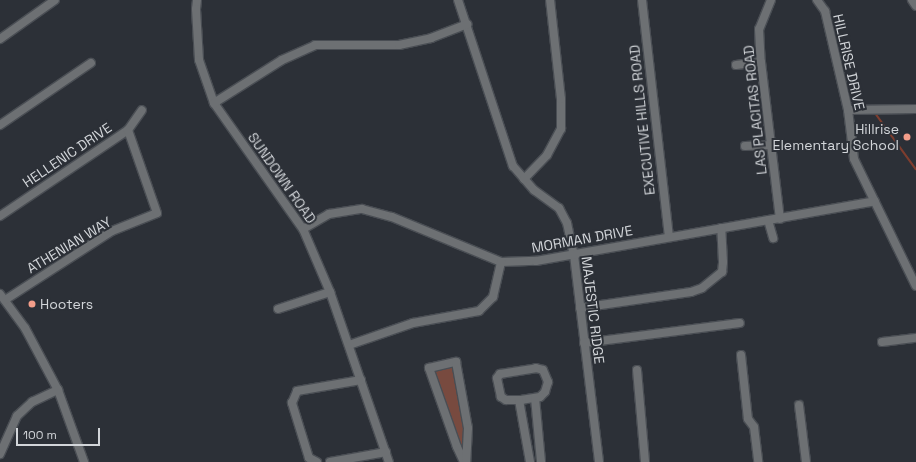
<!DOCTYPE html>
<html>
<head>
<meta charset="utf-8">
<style>
	body { margin:0 }
	#map { position:relative; width:916px; height:462px; overflow:hidden; background:#2c3037; font-family:"Space Grotesk",sans-serif }
	div>[style] { position:absolute }
	.green>* { inset:0; background:#784a3f }
	.stream>* { height:1.5px; margin:-0.75px; padding:0 0.75px; transform-origin:0.75px; border-radius:0.75px; background:#7e3d2e }
	.roads { filter:drop-shadow(1px 0 #4a4e54) drop-shadow(-1px 0 #4a4e54) drop-shadow(0 1px #4a4e54) drop-shadow(0 -1px #4a4e54) }
	.minor>* { height:8px; margin:-4px; padding:0 4px; transform-origin:4px; border-radius:4px; background:#6d7073 }
	.dots>* { width:11px; height:11px; translate:-50% -50%; box-sizing:border-box; border:2px solid #2c3037; border-radius:50% }
	span { translate:-50% -50%; white-space:nowrap; text-align:center; line-height:1.15; -webkit-text-stroke:4px #2c3037; paint-order:stroke }
	.street-label { font-size:14px; color:#d2d5d9 }
	.poi-label { font-size:14px; color:#d2d5d9 }
	.right { translate:-100% -50%; text-align:right }
	.left { translate:0 -50%; text-align:left }
	.scale { position:absolute; left:16px; top:428px; width:84px; height:18px; box-sizing:border-box; border:2px solid #d2d5d9; border-top:0; padding-left:5px; font-size:12px; line-height:14px; white-space:nowrap; color:#d2d5d9; -webkit-text-stroke:3px #2c3037; paint-order:stroke }
</style>
</head>
<body>
<div id="map">
	<div class="green">
		<div style="clip-path:polygon(455px 366px,466px 433px,465px 446px,459px 448px,435px 370px)"></div>
	</div>
	<div class="stream">
		<div style="left:876px;top:114px;width:68px;rotate:54deg"></div>
	</div>
	<div class="roads">
		<div class="minor">
			<div style="left:197px;top:0;width:9px;rotate:96deg"></div>
			<div style="left:196px;top:9px;width:51px;rotate:86.6deg"></div>
			<div style="left:199px;top:60px;width:46px;rotate:70.8deg"></div>
			<div style="left:214px;top:103px;width:154px;rotate:54.8deg"></div>
			<div style="left:303px;top:229px;width:69px;rotate:66.8deg"></div>
			<div style="left:330px;top:292px;width:180px;rotate:70.9deg"></div>
			<div style="left:458px;top:0;width:175px;rotate:71.7deg"></div>
			<div style="left:513px;top:166px;width:32px;rotate:49deg"></div>
			<div style="left:534px;top:190px;width:31px;rotate:36deg"></div>
			<div style="left:559px;top:208px;width:17px;rotate:62deg"></div>
			<div style="left:567px;top:223px;width:33px;rotate:78deg"></div>
			<div style="left:574px;top:255px;width:209px;rotate:83.1deg"></div>
			<div style="left:642px;top:0;width:238px;rotate:83.5deg"></div>
			<div style="left:771px;top:0;width:31px;rotate:112deg"></div>
			<div style="left:759px;top:29px;width:33px;rotate:87deg"></div>
			<div style="left:761px;top:62px;width:158px;rotate:83.1deg"></div>
			<div style="left:817px;top:0;width:14px;rotate:54deg"></div>
			<div style="left:825px;top:11px;width:102px;rotate:76.9deg"></div>
			<div style="left:848px;top:110px;width:49px;rotate:83deg"></div>
			<div style="left:854px;top:159px;width:141px;rotate:64deg"></div>
			<div style="left:912px;top:0;width:7px;rotate:56deg"></div>
			<div style="left:0;top:39px;width:67px;rotate:-35.3deg"></div>
			<div style="left:736px;top:65px;width:25px;rotate:-7deg"></div>
			<div style="left:214px;top:103px;width:80px;rotate:-32.3deg"></div>
			<div style="left:282px;top:60px;width:36px;rotate:-24deg"></div>
			<div style="left:315px;top:45px;width:84px"></div>
			<div style="left:399px;top:45px;width:33px;rotate:-12deg"></div>
			<div style="left:431px;top:38px;width:39px;rotate:-21deg"></div>
			<div style="left:848px;top:110px;width:68px;rotate:-0.8deg"></div>
			<div style="left:0;top:125px;width:110px;rotate:-34.3deg"></div>
			<div style="left:745px;top:146px;width:27px;rotate:-2deg"></div>
			<div style="left:524px;top:179px;width:33px;rotate:-46deg"></div>
			<div style="left:547px;top:155px;width:30px;rotate:-62deg"></div>
			<div style="left:561px;top:129px;width:30px;rotate:-90deg"></div>
			<div style="left:561px;top:99px;width:100px;rotate:-96.3deg"></div>
			<div style="left:0;top:216px;width:154px;rotate:-33.9deg"></div>
			<div style="left:128px;top:130px;width:24px;rotate:-55deg"></div>
			<div style="left:768px;top:220px;width:19px;rotate:74deg"></div>
			<div style="left:303px;top:229px;width:30px;rotate:-30deg"></div>
			<div style="left:329px;top:214px;width:33px;rotate:-9deg"></div>
			<div style="left:362px;top:209px;width:31px;rotate:15deg"></div>
			<div style="left:392px;top:217px;width:118px;rotate:22.4deg"></div>
			<div style="left:501px;top:262px;width:35px;rotate:-2deg"></div>
			<div style="left:536px;top:261px;width:344px;rotate:-10deg"></div>
			<div style="left:0;top:294px;width:42px;rotate:53.7deg"></div>
			<div style="left:25px;top:328px;width:70px;rotate:62deg"></div>
			<div style="left:58px;top:390px;width:77px;rotate:70.1deg"></div>
			<div style="left:5px;top:300px;width:127px;rotate:-32.8deg"></div>
			<div style="left:112px;top:231px;width:48px;rotate:-21.8deg"></div>
			<div style="left:157px;top:213px;width:88px;rotate:-109.3deg"></div>
			<div style="left:580px;top:308px;width:112px;rotate:-8.2deg"></div>
			<div style="left:691px;top:292px;width:12px;rotate:-20deg"></div>
			<div style="left:702px;top:288px;width:26px;rotate:-39deg"></div>
			<div style="left:722px;top:272px;width:10px;rotate:-84deg"></div>
			<div style="left:723px;top:262px;width:34px;rotate:-93deg"></div>
			<div style="left:278px;top:309px;width:55px;rotate:-18.1deg"></div>
			<div style="left:882px;top:342px;width:34px;rotate:-7deg"></div>
			<div style="left:584px;top:343px;width:157px;rotate:-7.3deg"></div>
			<div style="left:349px;top:345px;width:68px;rotate:-19deg"></div>
			<div style="left:413px;top:323px;width:67px;rotate:-10.3deg"></div>
			<div style="left:479px;top:311px;width:20px;rotate:-45deg"></div>
			<div style="left:493px;top:297px;width:36px;rotate:-77deg"></div>
			<div style="left:741px;top:355px;width:64px;rotate:83.8deg"></div>
			<div style="left:748px;top:419px;width:10px;rotate:53deg"></div>
			<div style="left:754px;top:427px;width:35px;rotate:83deg"></div>
			<div style="left:536px;top:368px;width:7px;rotate:16deg"></div>
			<div style="left:543px;top:370px;width:13px;rotate:67deg"></div>
			<div style="left:548px;top:382px;width:10px;rotate:107deg"></div>
			<div style="left:545px;top:392px;width:7px;rotate:135deg"></div>
			<div style="left:540px;top:397px;width:18px;rotate:171deg"></div>
			<div style="left:522px;top:400px;width:16px;rotate:180deg"></div>
			<div style="left:506px;top:400px;width:6px;rotate:-149deg"></div>
			<div style="left:501px;top:397px;width:19px;rotate:-102deg"></div>
			<div style="left:497px;top:378px;width:5px;rotate:-53deg"></div>
			<div style="left:500px;top:374px;width:36px;rotate:-9deg"></div>
			<div style="left:637px;top:370px;width:92px;rotate:85deg"></div>
			<div style="left:535px;top:398px;width:64px;rotate:84.6deg"></div>
			<div style="left:519px;top:400px;width:63px;rotate:79.9deg"></div>
			<div style="left:799px;top:405px;width:57px;rotate:83deg"></div>
			<div style="left:0;top:454px;width:42px;rotate:-65.9deg"></div>
			<div style="left:17px;top:416px;width:21px;rotate:-43deg"></div>
			<div style="left:32px;top:402px;width:29px;rotate:-25deg"></div>
			<div style="left:317px;top:462px;width:9px;rotate:-153deg"></div>
			<div style="left:309px;top:458px;width:58px;rotate:-107.2deg"></div>
			<div style="left:292px;top:403px;width:13px;rotate:-67deg"></div>
			<div style="left:297px;top:391px;width:65px;rotate:-9.8deg"></div>
			<div style="left:330px;top:462px;width:57px;rotate:-10.1deg"></div>
			<div style="left:464px;top:462px;width:17px;rotate:-115deg"></div>
			<div style="left:457px;top:447px;width:84px;rotate:-109.5deg"></div>
			<div style="left:429px;top:368px;width:28px;rotate:-13deg"></div>
			<div style="left:456px;top:362px;width:67px;rotate:79.7deg"></div>
			<div style="left:468px;top:428px;width:34px;rotate:93deg"></div>
		</div>
	</div>
	<div class="dots">
		<div style="left:907px;top:137px;background:#f49e8a"></div>
		<div style="left:32px;top:304px;background:#f49e8a"></div>
	</div>
	<div class="street-label">
		<span style="left:849px;top:62px;rotate:77deg">HILLRISE DRIVE</span>
		<span style="left:755px;top:110px;rotate:-96deg">LAS PLACITAS ROAD</span>
		<span style="left:642px;top:120px;rotate:-96deg">EXECUTIVE HILLS ROAD</span>
		<span style="left:67px;top:155px;rotate:-34deg">HELLENIC DRIVE</span>
		<span style="left:282px;top:178px;rotate:55deg">SUNDOWN ROAD</span>
		<span style="left:582px;top:239px;rotate:-10deg">MORMAN DRIVE</span>
		<span style="left:69px;top:245px;rotate:-31deg">ATHENIAN WAY</span>
		<span style="left:593px;top:310px;rotate:83deg">MAJESTIC RIDGE</span>
	</div>
	<div class="poi-label">
		<span class="right" style="left:899px;top:137px">Hillrise<br>Elementary School</span>
		<span class="left" style="left:40px;top:304px">Hooters</span>
	</div>
	<div class="scale">100 m</div>
</div>
</body>
</html>
